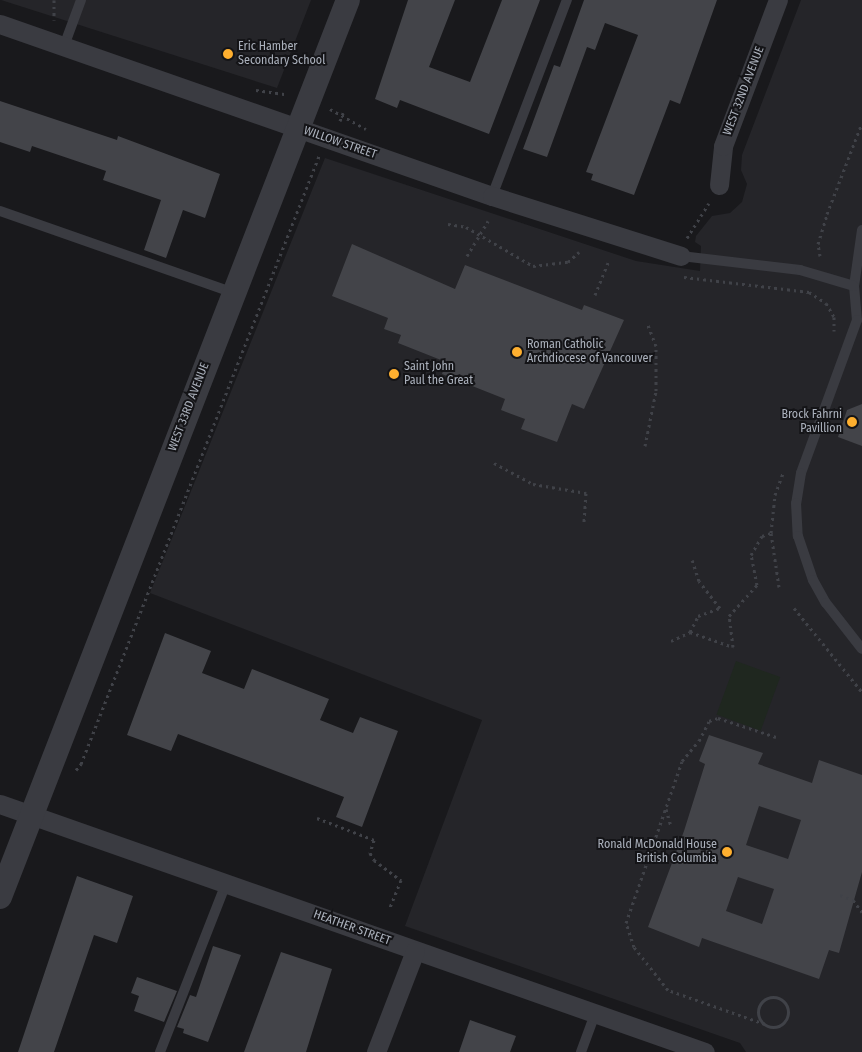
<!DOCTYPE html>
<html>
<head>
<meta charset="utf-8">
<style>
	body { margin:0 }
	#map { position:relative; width:862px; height:1052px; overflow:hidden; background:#19191c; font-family:"Fira Sans Condensed",sans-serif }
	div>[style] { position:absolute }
	.built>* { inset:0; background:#252529 }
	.green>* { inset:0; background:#1f271f; transform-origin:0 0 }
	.building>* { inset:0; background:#434449 }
	.path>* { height:3px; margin-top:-1.5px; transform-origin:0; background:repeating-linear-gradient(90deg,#404248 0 2.5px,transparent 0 6.5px) }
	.path>.ring { margin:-1.5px; padding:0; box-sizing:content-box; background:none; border:3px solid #404248; border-radius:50% }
	.service>* { height:10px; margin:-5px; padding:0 5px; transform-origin:5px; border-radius:5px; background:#3a3b41 }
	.minor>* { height:19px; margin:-9.5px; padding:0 9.5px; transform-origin:9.5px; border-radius:9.5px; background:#3a3b41 }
	.tertiary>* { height:24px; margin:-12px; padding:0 12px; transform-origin:12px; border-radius:12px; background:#3a3b41 }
	.dots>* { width:14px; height:14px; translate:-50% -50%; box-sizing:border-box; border:2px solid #141417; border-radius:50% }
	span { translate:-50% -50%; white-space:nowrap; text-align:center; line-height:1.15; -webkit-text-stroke:4px #141417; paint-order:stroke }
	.poi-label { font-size:12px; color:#abb1bc }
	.left { translate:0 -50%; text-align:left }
	.right { translate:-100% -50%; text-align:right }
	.street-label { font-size:12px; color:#abb1bc }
</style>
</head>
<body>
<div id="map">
	<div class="built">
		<div style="clip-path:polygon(1px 0,311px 0,277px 88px)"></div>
		<div style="clip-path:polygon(801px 0,862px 0,862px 1052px,746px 1052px,740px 1043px,405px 926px,482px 720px,150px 593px,325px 158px,636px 261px,700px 271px,701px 246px,695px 242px,696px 236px,712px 216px,730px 213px,742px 202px,747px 184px,741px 170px,742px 155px)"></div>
	</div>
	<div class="green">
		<div style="left:736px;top:661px;width:47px;height:57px;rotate:20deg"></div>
	</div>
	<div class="building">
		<div style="clip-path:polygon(408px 0,455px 0,429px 67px,470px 82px,502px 0,540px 0,489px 134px,400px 100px,397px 108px,375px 99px)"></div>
		<div style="clip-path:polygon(584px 0,717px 0,680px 104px,670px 100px,634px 195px,591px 180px,593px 174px,586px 172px,638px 35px,605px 23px,595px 50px,587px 47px,547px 157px,523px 149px,554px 65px,560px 67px)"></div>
		<div style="clip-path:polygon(0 101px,117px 140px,118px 136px,220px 174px,205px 218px,183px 210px,166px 258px,144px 250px,161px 200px,103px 180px,106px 171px,32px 146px,30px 152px,0 142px)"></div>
		<div style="clip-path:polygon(352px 244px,455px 289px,465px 265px,582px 310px,584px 305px,624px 320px,584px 409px,572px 404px,557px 442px,521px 429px,525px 419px,501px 410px,505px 399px,442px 374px,446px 362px,398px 343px,401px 335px,384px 329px,388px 318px,332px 296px)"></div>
		<div style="clip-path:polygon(862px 404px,862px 446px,838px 437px,847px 410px)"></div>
		<div style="clip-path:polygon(165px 633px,211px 651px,202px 673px,244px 689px,252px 669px,329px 699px,320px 720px,353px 733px,360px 717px,398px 731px,362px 827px,336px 817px,344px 797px,178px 734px,171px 751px,127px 735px)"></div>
		<div style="clip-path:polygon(evenodd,709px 735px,763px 753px,758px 764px,812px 783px,819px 760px,862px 775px,862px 872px,839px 953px,829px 950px,819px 979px,702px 938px,699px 947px,648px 927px,684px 831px,705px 764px,699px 761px,709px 735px,759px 806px,801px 820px,788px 859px,746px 845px,759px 806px,709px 735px,738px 877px,774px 889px,762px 924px,726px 911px,738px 877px)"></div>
		<div style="clip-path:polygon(77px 876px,133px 896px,117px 943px,94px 935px,54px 1052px,18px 1052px)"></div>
		<div style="clip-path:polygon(213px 946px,241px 955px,208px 1042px,183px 1033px,184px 1029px,177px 1027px,190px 995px,196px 997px)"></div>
		<div style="clip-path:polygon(281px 952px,332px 969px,306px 1052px,244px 1052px)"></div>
		<div style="clip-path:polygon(137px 977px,177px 991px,164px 1022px,134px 1011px,139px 996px,131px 993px)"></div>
		<div style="clip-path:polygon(470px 1020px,516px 1036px,510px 1052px,459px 1052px)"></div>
	</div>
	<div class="path">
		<div style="left:54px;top:0;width:20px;rotate:90deg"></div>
		<div style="left:256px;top:90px;width:30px;rotate:8deg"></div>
		<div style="left:330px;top:109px;width:41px;rotate:29.1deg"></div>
		<div style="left:340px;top:121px;width:9px;rotate:-69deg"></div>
		<div style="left:448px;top:224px;width:18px;rotate:9deg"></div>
		<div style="left:466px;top:227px;width:78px;rotate:30.2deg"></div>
		<div style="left:533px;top:266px;width:35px;rotate:-7deg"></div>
		<div style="left:568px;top:262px;width:15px;rotate:-42deg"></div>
		<div style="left:687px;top:238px;width:41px;rotate:-57.8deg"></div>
		<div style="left:467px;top:256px;width:41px;rotate:-59deg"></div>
		<div style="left:820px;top:256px;width:12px;rotate:-99deg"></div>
		<div style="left:818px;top:244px;width:31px;rotate:-73deg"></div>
		<div style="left:827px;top:214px;width:97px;rotate:-69deg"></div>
		<div style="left:684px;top:277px;width:126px;rotate:6.8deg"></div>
		<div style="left:809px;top:292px;width:20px;rotate:33deg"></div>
		<div style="left:826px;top:303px;width:16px;rotate:60deg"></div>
		<div style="left:834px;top:317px;width:14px;rotate:90deg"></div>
		<div style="left:595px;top:295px;width:35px;rotate:-68deg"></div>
		<div style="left:645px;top:446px;width:56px;rotate:-78.7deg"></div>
		<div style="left:656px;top:391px;width:45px;rotate:-90deg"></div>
		<div style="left:656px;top:346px;width:25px;rotate:-111deg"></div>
		<div style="left:494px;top:463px;width:44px;rotate:28.3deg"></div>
		<div style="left:533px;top:484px;width:54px;rotate:9.6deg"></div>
		<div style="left:586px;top:493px;width:29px;rotate:94deg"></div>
		<div style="left:779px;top:587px;width:55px;rotate:-98.4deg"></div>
		<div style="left:771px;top:533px;width:38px;rotate:-84deg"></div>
		<div style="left:775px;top:495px;width:23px;rotate:-70deg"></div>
		<div style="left:794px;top:608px;width:108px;rotate:51deg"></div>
		<div style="left:690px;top:632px;width:46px;rotate:19.2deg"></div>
		<div style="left:733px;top:647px;width:31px;rotate:-97deg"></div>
		<div style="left:729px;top:616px;width:42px;rotate:-47.9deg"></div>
		<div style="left:757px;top:585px;width:31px;rotate:-101deg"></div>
		<div style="left:751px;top:555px;width:22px;rotate:-60deg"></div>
		<div style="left:762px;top:536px;width:9px;rotate:-18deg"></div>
		<div style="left:671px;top:641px;width:21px;rotate:-25deg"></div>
		<div style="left:690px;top:632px;width:18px;rotate:-63deg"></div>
		<div style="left:698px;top:616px;width:23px;rotate:-20deg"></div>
		<div style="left:720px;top:608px;width:34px;rotate:-128deg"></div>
		<div style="left:699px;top:581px;width:22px;rotate:-108deg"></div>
		<div style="left:76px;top:770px;width:8px;rotate:-50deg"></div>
		<div style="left:81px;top:764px;width:653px;rotate:-68.62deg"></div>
		<div style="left:666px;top:809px;width:19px;rotate:74deg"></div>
		<div style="left:317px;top:818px;width:61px;rotate:21.1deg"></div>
		<div style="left:374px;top:840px;width:14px;rotate:107deg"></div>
		<div style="left:370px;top:853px;width:8px;rotate:60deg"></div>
		<div style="left:374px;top:860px;width:34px;rotate:37deg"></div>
		<div style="left:401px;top:880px;width:32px;rotate:112deg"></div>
		<div style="left:840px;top:895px;width:14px;rotate:21deg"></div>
		<div style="left:853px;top:900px;width:15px;rotate:53deg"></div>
		<div class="ring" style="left:758px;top:997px;width:27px;height:27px"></div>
		<div style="left:765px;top:1024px;width:103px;rotate:-160.7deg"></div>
		<div style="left:668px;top:990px;width:55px;rotate:-128.3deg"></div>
		<div style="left:634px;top:947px;width:25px;rotate:-108deg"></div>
		<div style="left:626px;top:923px;width:171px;rotate:-70.9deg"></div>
		<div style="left:682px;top:761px;width:26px;rotate:-50deg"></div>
		<div style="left:699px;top:741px;width:22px;rotate:-63deg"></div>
		<div style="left:709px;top:721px;width:9px;rotate:-18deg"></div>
		<div style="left:718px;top:718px;width:61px;rotate:18.1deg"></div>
	</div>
	<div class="service">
		<div style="left:64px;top:46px;width:49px;rotate:-69.7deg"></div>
		<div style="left:492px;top:196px;width:210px;rotate:-69.1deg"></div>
		<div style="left:0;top:211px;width:248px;rotate:19.3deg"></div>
		<div style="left:862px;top:230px;width:57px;rotate:98.1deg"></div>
		<div style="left:854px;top:286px;width:34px;rotate:85deg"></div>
		<div style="left:857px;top:320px;width:163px;rotate:110.1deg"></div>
		<div style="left:801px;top:473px;width:30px;rotate:99deg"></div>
		<div style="left:796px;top:503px;width:33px;rotate:87deg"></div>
		<div style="left:798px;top:536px;width:46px;rotate:71.2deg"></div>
		<div style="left:813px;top:580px;width:26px;rotate:61deg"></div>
		<div style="left:826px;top:603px;width:58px;rotate:52deg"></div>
		<div style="left:681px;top:256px;width:120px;rotate:6.7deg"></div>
		<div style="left:800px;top:270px;width:56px;rotate:16.5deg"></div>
		<div style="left:160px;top:1052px;width:180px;rotate:-68.6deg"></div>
		<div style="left:581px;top:1052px;width:40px;rotate:-69.8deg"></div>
	</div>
	<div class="minor">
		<div style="left:0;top:24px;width:521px;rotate:19.27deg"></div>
		<div style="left:492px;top:196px;width:198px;rotate:17.6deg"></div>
		<div style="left:719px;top:185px;width:39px;rotate:-84deg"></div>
		<div style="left:723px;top:146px;width:156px;rotate:-69.4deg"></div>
		<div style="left:0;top:804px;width:747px;rotate:19.38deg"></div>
		<div style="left:376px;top:1052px;width:108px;rotate:-68.9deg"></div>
	</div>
	<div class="tertiary">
		<div style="left:0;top:897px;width:962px;rotate:-68.8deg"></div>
	</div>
	<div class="dots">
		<div style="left:228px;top:54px;background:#feaf2f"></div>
		<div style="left:517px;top:352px;background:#feaf2f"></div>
		<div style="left:394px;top:374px;background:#feaf2f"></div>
		<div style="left:852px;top:422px;background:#feaf2f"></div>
		<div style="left:727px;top:852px;background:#feaf2f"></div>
	</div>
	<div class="poi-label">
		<span class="left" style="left:238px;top:54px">Eric Hamber<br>Secondary School</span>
		<span class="left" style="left:527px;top:352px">Roman Catholic<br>Archdiocese of Vancouver</span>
		<span class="left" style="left:404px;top:374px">Saint John<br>Paul the Great</span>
		<span class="right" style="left:842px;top:422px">Brock Fahrni<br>Pavillion</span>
		<span class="right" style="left:717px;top:852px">Ronald McDonald House<br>British Columbia</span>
	</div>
	<div class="street-label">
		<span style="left:744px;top:91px;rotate:-69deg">WEST 32ND AVENUE</span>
		<span style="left:340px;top:143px;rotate:19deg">WILLOW STREET</span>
		<span style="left:189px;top:407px;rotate:-69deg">WEST 33RD AVENUE</span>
		<span style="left:352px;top:928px;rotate:20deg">HEATHER STREET</span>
	</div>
</div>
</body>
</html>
